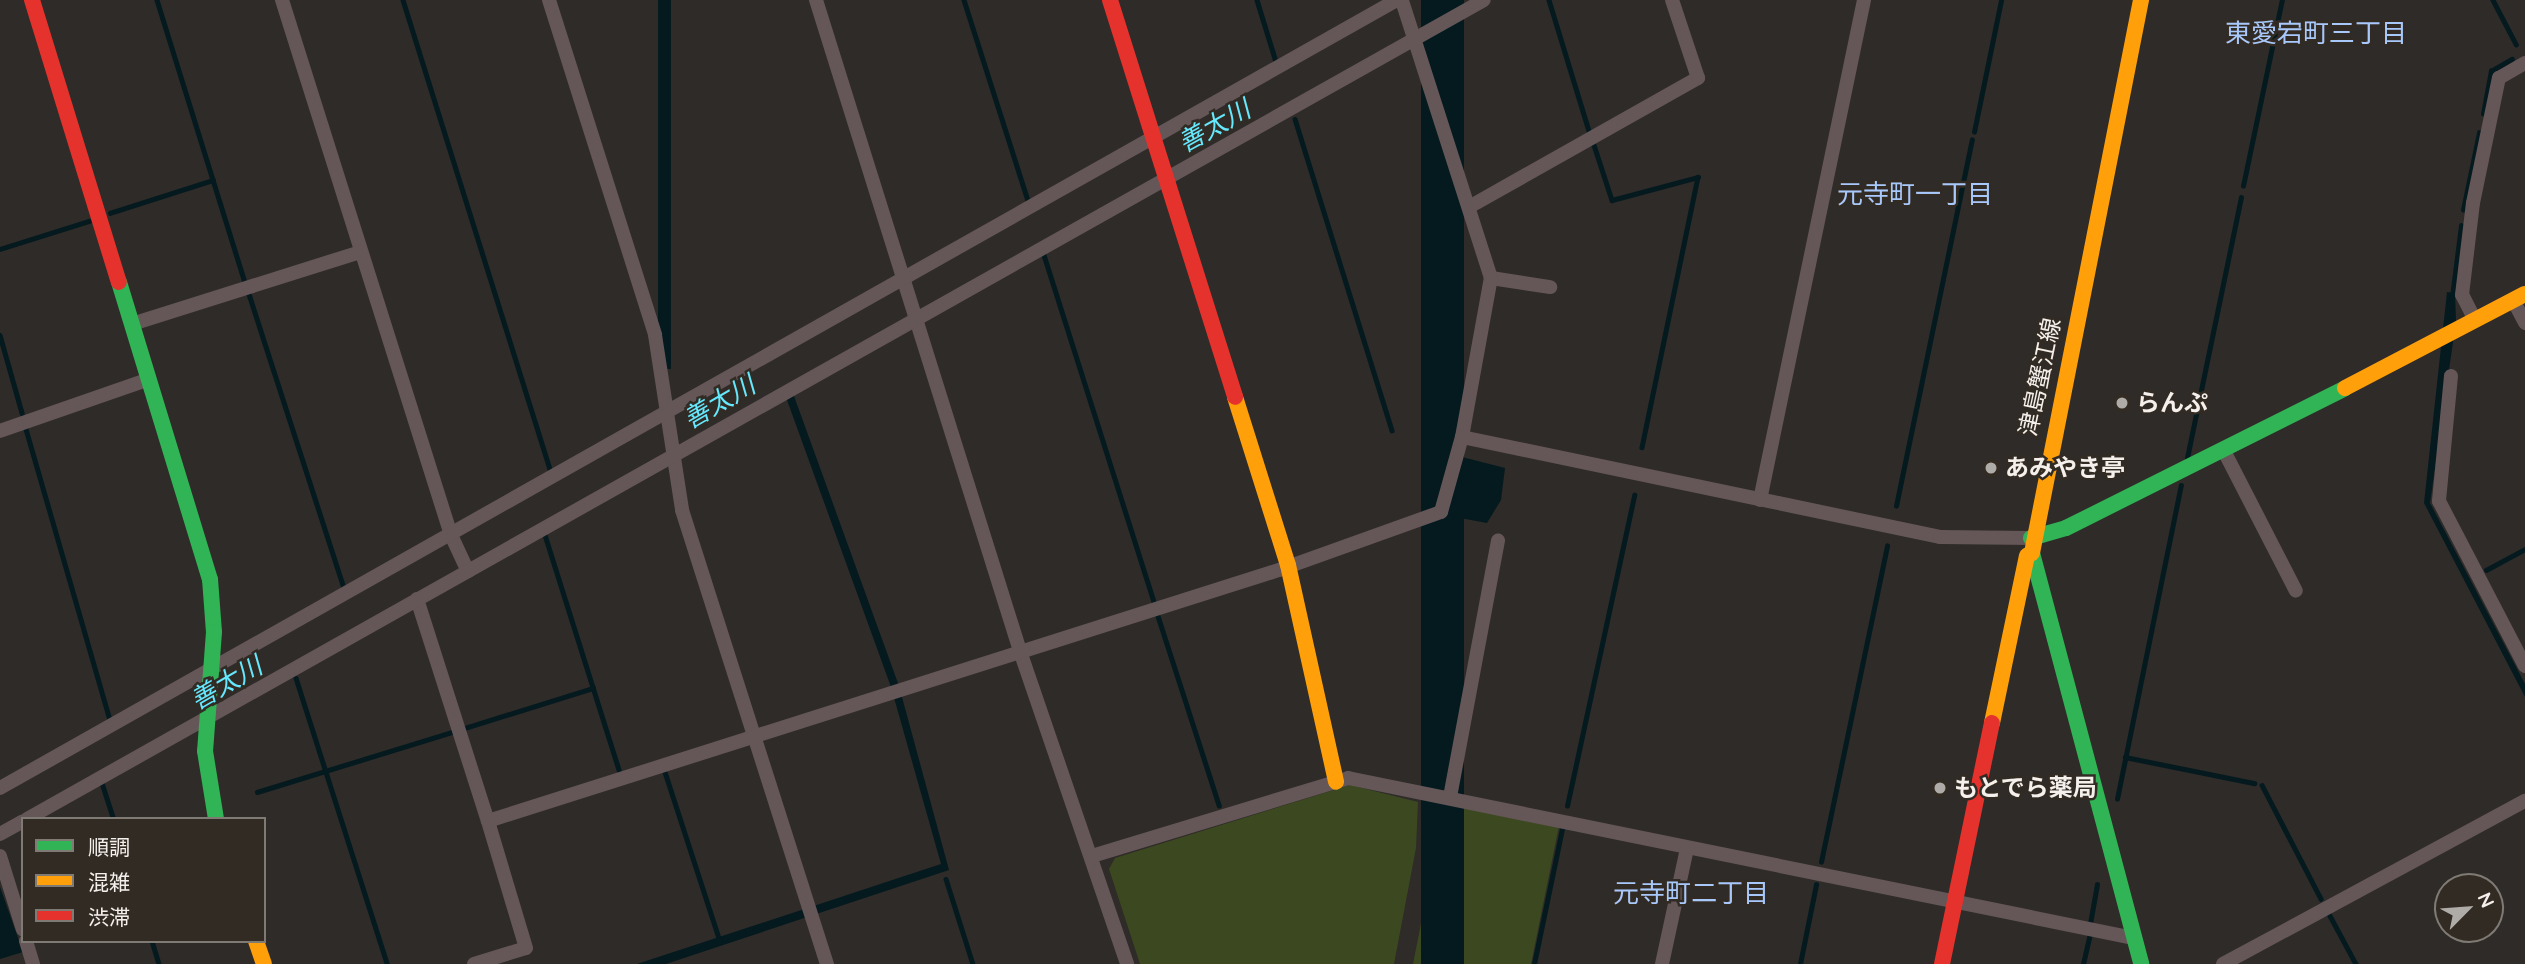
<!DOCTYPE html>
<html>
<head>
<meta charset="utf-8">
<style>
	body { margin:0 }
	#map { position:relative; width:2525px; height:964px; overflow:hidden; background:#2e2b28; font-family:Quicksand,"Noto Sans JP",sans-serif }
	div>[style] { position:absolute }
	.green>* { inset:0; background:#3c481f }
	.water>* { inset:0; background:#041a1e; transform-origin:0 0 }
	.stream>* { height:4.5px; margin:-2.25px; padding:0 2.25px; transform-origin:2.25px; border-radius:2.25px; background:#041a1e }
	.street>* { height:14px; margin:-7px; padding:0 7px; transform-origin:7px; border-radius:7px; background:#655658 }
	.fast>* { height:16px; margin:-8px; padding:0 8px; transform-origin:8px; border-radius:8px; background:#30b455 }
	.slow>* { height:16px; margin:-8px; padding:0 8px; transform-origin:8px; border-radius:8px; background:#ff9f0a }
	.jam>* { height:16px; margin:-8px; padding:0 8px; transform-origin:8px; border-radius:8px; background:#e5322d }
	.dots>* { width:19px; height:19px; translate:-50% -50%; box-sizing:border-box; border:4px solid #322b24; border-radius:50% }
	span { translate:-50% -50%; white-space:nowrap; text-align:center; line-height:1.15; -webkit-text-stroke:5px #322b24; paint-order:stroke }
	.street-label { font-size:24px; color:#f5f0ec }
	.poi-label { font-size:24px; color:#f5f0ec; font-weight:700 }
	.left { translate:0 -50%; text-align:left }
	.neighbourhood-label { font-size:26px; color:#a8c8fb }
	.water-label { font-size:26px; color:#64e9ff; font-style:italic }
	.legend { position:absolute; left:21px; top:817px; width:245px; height:126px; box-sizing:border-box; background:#322b24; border:2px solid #807a74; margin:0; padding:9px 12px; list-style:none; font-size:21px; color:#f5f0ec }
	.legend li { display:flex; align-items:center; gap:14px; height:35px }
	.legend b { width:35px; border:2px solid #807a74 }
	.north { position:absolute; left:2434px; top:873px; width:70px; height:70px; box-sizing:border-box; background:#322b24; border:2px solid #807a74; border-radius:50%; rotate:65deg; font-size:19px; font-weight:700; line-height:28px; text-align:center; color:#f5f0ec }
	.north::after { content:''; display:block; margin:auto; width:24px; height:32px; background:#afaba7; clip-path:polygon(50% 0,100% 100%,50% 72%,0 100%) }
</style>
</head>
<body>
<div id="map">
	<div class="green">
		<div style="clip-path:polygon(1350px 785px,1418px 802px,1416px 848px,1394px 964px,1140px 964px,1109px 869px,1115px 858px)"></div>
		<div style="clip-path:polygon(1454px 806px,1559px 826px,1531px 964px,1413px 964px,1443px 812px)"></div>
	</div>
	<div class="water">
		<div style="left:658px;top:0;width:13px;height:369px"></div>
		<div style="left:1421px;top:0;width:43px;height:1629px"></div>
		<div style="clip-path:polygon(2447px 292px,2455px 293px,2456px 321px,2430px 503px,2525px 684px,2525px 697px,2424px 503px)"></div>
		<div style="clip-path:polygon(790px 385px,899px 686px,949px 870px,666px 964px,637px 964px,941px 864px,891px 687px,783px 389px)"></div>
		<div style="clip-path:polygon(1462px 457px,1505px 468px,1501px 500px,1487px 523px,1460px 518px)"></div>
		<div style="clip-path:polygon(0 887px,23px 952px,0 959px)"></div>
	</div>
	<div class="stream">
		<div style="left:157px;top:0;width:295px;rotate:72.7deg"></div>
		<div style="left:403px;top:0;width:495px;rotate:72.6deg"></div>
		<div style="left:964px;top:0;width:214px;rotate:72.3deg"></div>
		<div style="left:1257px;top:0;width:68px;rotate:72.9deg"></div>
		<div style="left:1549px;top:0;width:140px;rotate:73deg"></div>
		<div style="left:2493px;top:0;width:50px;rotate:62.4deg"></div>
		<div style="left:2483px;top:114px;width:44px;rotate:-79.5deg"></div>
		<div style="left:2491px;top:71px;width:24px;rotate:-30deg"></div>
		<div style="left:1295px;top:119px;width:326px;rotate:72.7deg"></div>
		<div style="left:1974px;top:132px;width:135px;rotate:-78.4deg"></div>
		<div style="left:1594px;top:145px;width:58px;rotate:71.9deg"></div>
		<div style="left:1612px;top:200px;width:89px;rotate:-15deg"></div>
		<div style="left:1698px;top:177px;width:276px;rotate:101.7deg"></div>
		<div style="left:2243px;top:186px;width:190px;rotate:-78.2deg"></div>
		<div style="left:2463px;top:210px;width:79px;rotate:-78.3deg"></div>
		<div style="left:110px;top:213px;width:108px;rotate:-17.8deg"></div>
		<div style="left:0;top:249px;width:93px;rotate:-17.5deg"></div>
		<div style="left:1044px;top:255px;width:364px;rotate:72.4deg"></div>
		<div style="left:249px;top:294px;width:310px;rotate:72.1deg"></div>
		<div style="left:2452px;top:297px;width:72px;rotate:-82.8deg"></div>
		<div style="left:0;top:335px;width:81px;rotate:74.2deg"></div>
		<div style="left:26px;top:429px;width:303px;rotate:73.9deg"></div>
		<div style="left:2187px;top:458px;width:266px;rotate:-78.3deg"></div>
		<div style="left:1896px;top:506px;width:374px;rotate:-78.3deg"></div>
		<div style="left:545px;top:535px;width:246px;rotate:72.5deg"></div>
		<div style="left:2486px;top:570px;width:44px;rotate:-28.3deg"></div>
		<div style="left:1158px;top:616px;width:199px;rotate:72.1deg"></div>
		<div style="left:296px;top:678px;width:300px;rotate:72.3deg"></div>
		<div style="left:465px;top:728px;width:134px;rotate:-17.4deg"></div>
		<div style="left:2125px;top:757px;width:132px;rotate:11.4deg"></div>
		<div style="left:665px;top:772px;width:178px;rotate:72deg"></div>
		<div style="left:102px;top:783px;width:38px;rotate:72deg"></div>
		<div style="left:2262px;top:785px;width:128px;rotate:62.6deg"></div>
		<div style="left:1441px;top:787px;width:82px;rotate:-77.3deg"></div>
		<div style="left:257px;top:792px;width:204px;rotate:-17.1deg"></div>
		<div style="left:2117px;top:799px;width:320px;rotate:-78.5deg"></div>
		<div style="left:1567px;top:806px;width:318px;rotate:-77.8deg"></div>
		<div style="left:1821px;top:862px;width:323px;rotate:-78.2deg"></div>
		<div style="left:946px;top:879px;width:89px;rotate:72.4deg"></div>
		<div style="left:2328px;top:912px;width:59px;rotate:61.7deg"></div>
		<div style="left:2090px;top:924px;width:40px;rotate:-80deg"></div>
		<div style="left:152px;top:941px;width:24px;rotate:73deg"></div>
		<div style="left:1534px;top:964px;width:138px;rotate:-78.3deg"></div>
		<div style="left:1800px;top:964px;width:81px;rotate:-78.6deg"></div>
		<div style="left:2083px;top:964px;width:32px;rotate:-77deg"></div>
	</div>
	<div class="street">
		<div style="left:282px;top:0;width:561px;rotate:72.47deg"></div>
		<div style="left:451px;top:535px;width:40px;rotate:65deg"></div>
		<div style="left:549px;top:0;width:351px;rotate:72.4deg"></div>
		<div style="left:655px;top:335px;width:177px;rotate:81.2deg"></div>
		<div style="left:682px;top:510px;width:477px;rotate:72.3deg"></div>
		<div style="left:816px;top:0;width:685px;rotate:72.6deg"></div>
		<div style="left:1021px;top:654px;width:328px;rotate:71.1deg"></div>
		<div style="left:1469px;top:207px;width:263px;rotate:-29.4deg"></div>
		<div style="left:1698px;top:78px;width:82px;rotate:-108.4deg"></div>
		<div style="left:1491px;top:278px;width:60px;rotate:8.7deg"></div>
		<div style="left:2513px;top:300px;width:26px;rotate:62deg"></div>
		<div style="left:2475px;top:320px;width:28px;rotate:-117deg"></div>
		<div style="left:2462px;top:295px;width:93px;rotate:-83.2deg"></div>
		<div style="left:2473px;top:203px;width:128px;rotate:-78.3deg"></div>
		<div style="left:2499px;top:78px;width:30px;rotate:-30deg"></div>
		<div style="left:132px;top:324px;width:240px;rotate:-17.5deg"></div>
		<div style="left:2451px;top:376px;width:126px;rotate:95.5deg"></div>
		<div style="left:2439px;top:501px;width:186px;rotate:62.5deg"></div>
		<div style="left:0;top:431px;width:158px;rotate:-19.2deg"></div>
		<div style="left:1462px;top:437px;width:488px;rotate:11.8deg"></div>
		<div style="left:1940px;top:537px;width:91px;rotate:0.6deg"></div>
		<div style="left:2224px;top:451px;width:157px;rotate:62.8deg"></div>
		<div style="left:1760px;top:500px;width:511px;rotate:-78.25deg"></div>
		<div style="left:417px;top:599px;width:233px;rotate:72.3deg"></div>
		<div style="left:0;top:788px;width:1604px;rotate:-29.43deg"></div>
		<div style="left:1450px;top:797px;width:261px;rotate:-79.4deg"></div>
		<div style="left:27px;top:819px;width:1671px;rotate:-29.34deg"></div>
		<div style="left:0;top:834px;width:26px;rotate:-29deg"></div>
		<div style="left:0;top:856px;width:77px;rotate:72.7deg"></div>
		<div style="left:1092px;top:856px;width:268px;rotate:-16.9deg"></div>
		<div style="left:1348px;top:778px;width:802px;rotate:11.51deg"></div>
		<div style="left:26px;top:941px;width:24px;rotate:73deg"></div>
		<div style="left:474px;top:964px;width:54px;rotate:-17.1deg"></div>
		<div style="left:526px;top:948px;width:133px;rotate:-106.7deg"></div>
		<div style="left:488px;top:821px;width:830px;rotate:-17.61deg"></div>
		<div style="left:1279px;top:570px;width:172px;rotate:-19.7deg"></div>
		<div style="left:1441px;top:512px;width:78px;rotate:-74.4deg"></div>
		<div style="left:1462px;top:437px;width:162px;rotate:-79.7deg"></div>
		<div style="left:1491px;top:278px;width:292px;rotate:-107.8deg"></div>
		<div style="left:1662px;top:964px;width:119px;rotate:-77.8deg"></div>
		<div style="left:2223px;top:964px;width:343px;rotate:-28.4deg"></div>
	</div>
	<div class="fast">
		<div style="left:119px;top:282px;width:311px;rotate:73deg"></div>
		<div style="left:210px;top:579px;width:53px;rotate:85.7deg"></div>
		<div style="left:214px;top:632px;width:119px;rotate:94.3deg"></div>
		<div style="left:205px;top:751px;width:69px;rotate:80.8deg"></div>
		<div style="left:2031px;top:538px;width:36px;rotate:-16deg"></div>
		<div style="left:2066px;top:528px;width:312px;rotate:-26.6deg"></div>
		<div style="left:2032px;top:553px;width:425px;rotate:75.1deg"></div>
	</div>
	<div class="slow">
		<div style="left:2345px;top:388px;width:203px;rotate:-27.6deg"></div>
		<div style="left:1235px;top:397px;width:176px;rotate:72.5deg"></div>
		<div style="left:1288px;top:565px;width:222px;rotate:77.5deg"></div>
		<div style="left:2032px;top:553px;width:564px;rotate:-78.85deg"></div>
		<div style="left:1992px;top:723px;width:171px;rotate:-78.2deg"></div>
		<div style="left:256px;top:941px;width:24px;rotate:71deg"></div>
	</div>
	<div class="jam">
		<div style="left:32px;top:0;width:295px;rotate:72.9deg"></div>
		<div style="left:1110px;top:0;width:416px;rotate:72.5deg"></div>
		<div style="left:1942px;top:964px;width:246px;rotate:-78.3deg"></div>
	</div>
	<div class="dots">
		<div style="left:2122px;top:403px;background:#afaba7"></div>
		<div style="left:1991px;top:468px;background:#afaba7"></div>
		<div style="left:1940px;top:788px;background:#afaba7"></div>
	</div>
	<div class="street-label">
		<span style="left:2040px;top:377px;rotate:-78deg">津島蟹江線</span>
	</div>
	<div class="poi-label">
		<span class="left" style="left:2136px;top:403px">らんぷ</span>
		<span class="left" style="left:2005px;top:468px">あみやき亭</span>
		<span class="left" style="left:1954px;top:788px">もとでら薬局</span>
	</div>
	<div class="neighbourhood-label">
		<span style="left:2316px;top:33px">東愛宕町三丁目</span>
		<span style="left:1915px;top:194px">元寺町一丁目</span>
		<span style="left:1691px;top:893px">元寺町二丁目</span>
	</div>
	<div class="water-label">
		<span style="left:1214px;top:126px;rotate:-29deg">善太川</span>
		<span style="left:719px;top:402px;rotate:-30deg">善太川</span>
		<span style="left:226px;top:683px;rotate:-30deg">善太川</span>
	</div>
	<ul class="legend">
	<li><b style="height:9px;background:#30b455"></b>順調</li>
	<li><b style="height:9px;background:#ff9f0a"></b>混雑</li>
	<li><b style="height:9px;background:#e5322d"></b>渋滞</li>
	</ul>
	<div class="north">N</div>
</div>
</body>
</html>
